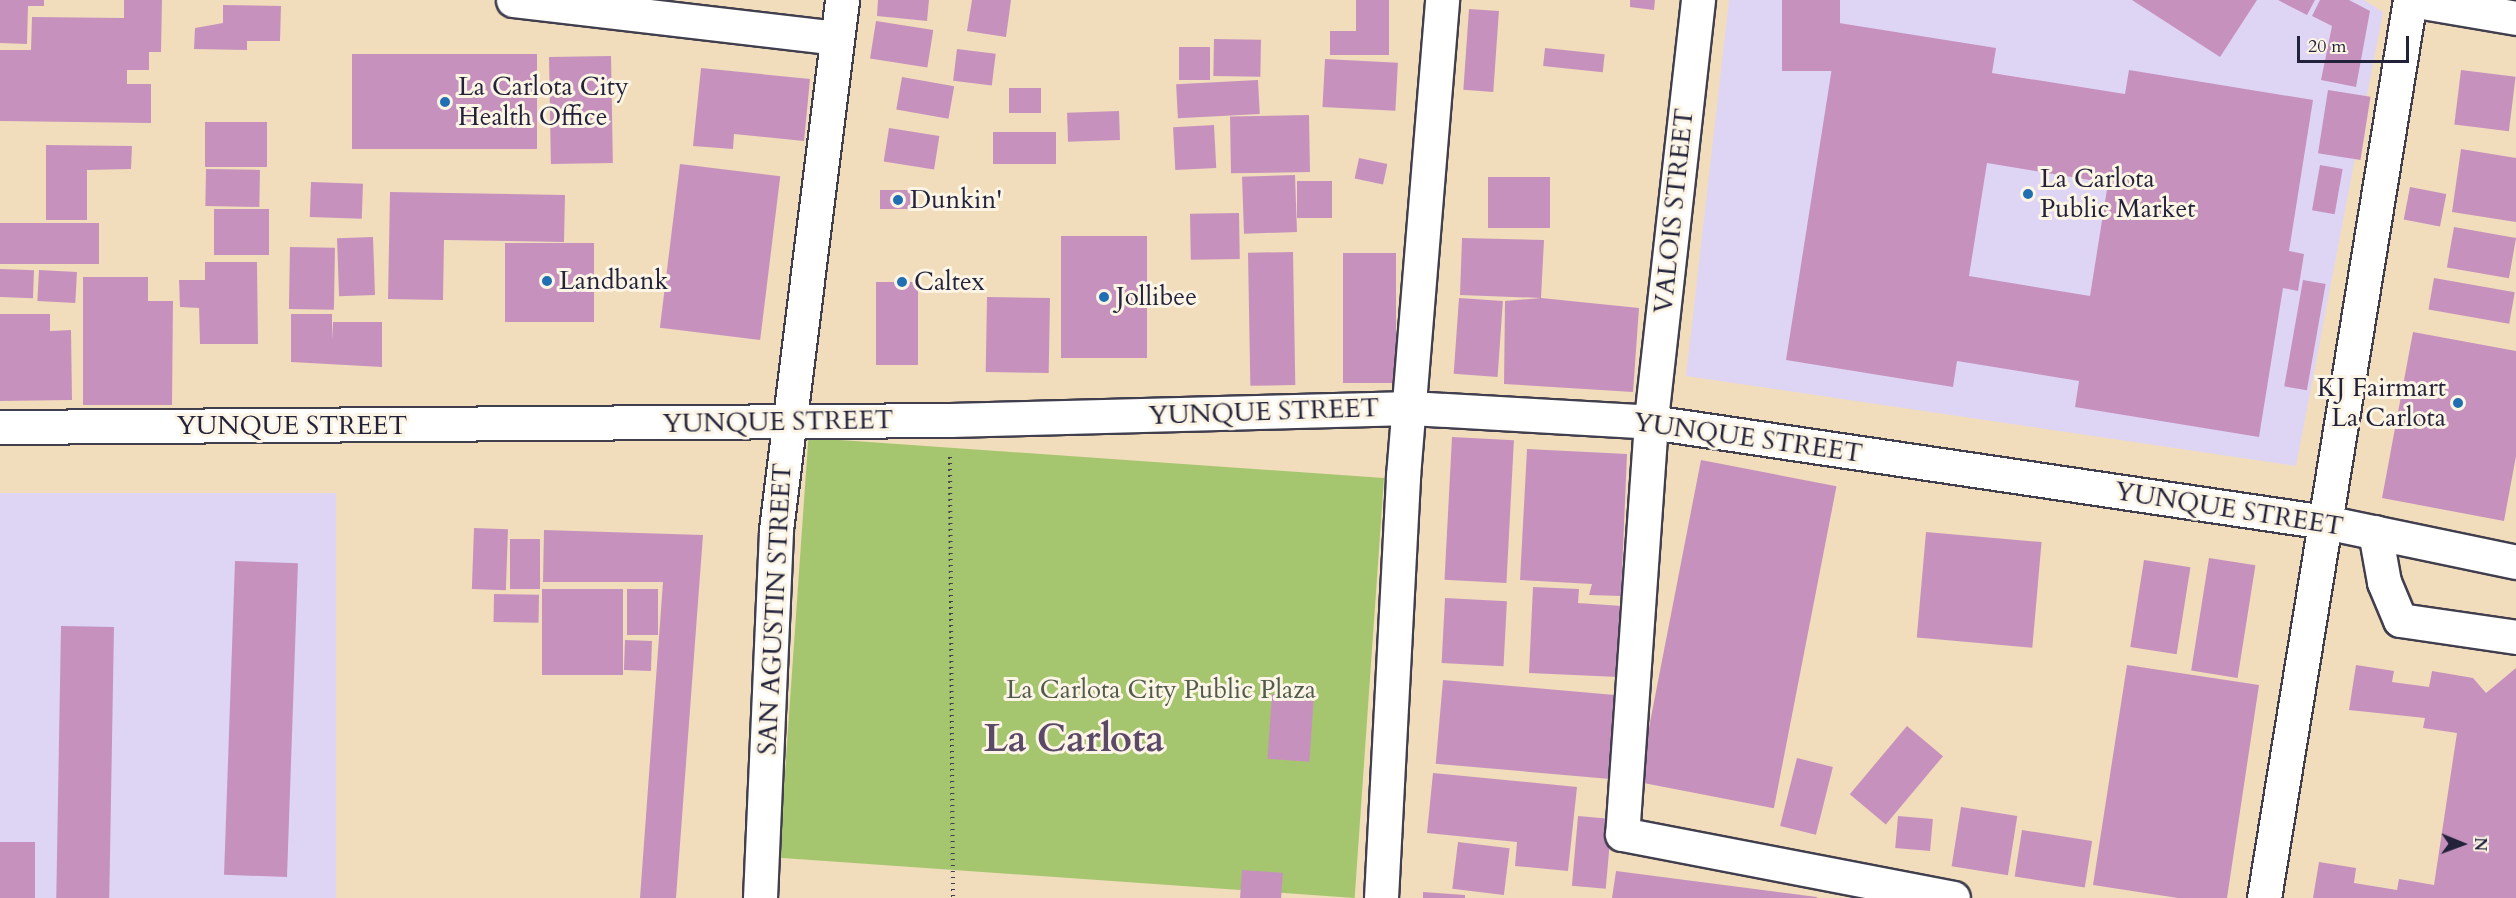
<!DOCTYPE html>
<html>
<head>
<meta charset="utf-8">
<style>
	body { margin:0 }
	#map { position:relative; width:2516px; height:898px; overflow:hidden; background:#f1ddbc; font-family:Cardo,serif }
	div>[style] { position:absolute }
	.built>* { inset:0; background:#ded5f5; transform-origin:0 0 }
	.green>* { inset:0; background:#a5c66f; transform-origin:0 0 }
	.building>* { inset:0; background:#c692bd; transform-origin:0 0 }
	.path>* { height:4px; margin-top:-2px; transform-origin:0; background:repeating-linear-gradient(90deg,#413e4e 0 1.5px,transparent 0 6px) }
	.roads { filter:drop-shadow(2px 0 #413e4e) drop-shadow(-2px 0 #413e4e) drop-shadow(0 2px #413e4e) drop-shadow(0 -2px #413e4e) }
	.minor>* { height:33px; margin:-16.5px; padding:0 16.5px; transform-origin:16.5px; border-radius:16.5px; background:#fff }
	.major>* { height:33px; margin:-16.5px; padding:0 16.5px; transform-origin:16.5px; border-radius:16.5px; background:#fff }
	.dots>* { width:16px; height:16px; translate:-50% -50%; box-sizing:border-box; border:3px solid #fcf5e5; border-radius:50% }
	span { translate:-50% -50%; white-space:nowrap; text-align:center; line-height:1.15; -webkit-text-stroke:6px #fcf5e5; paint-order:stroke }
	.poi-label { font-size:26px; color:#22223b }
	.left { translate:0 -50%; text-align:left }
	.right { translate:-100% -50%; text-align:right }
	.street-label { font-size:26px; color:#22223b }
	.park-label { font-size:26px; color:#505b4d }
	.town-label { font-size:38px; color:#5b4968; font-weight:700 }
	.north { position:absolute; left:2432px; top:814px; width:60px; height:60px; -webkit-text-stroke:4px #fcf5e5; paint-order:stroke; rotate:91deg; font-size:16px; font-weight:700; line-height:24px; text-align:center; color:#22223b }
	.north::after { content:''; display:block; margin:auto; width:21px; height:27px; background:#22223b; clip-path:polygon(50% 0,100% 100%,50% 72%,0 100%) }
	.scale { position:absolute; left:2297px; top:36px; width:112px; height:27px; box-sizing:border-box; border:3px solid #22223b; border-top:0; padding-left:8px; font-size:18px; line-height:21px; white-space:nowrap; color:#22223b; -webkit-text-stroke:4px #fcf5e5; paint-order:stroke }
</style>
</head>
<body>
<div id="map">
	<div class="built">
		<div style="clip-path:polygon(1729px 0,2364px 0,2383px 12px,2296px 466px,1686px 376px)"></div>
		<div style="left:0;top:493px;width:336px;height:405px"></div>
	</div>
	<div class="green">
		<div style="left:1384px;top:478px;width:421px;height:577px;rotate:94deg"></div>
	</div>
	<div class="building">
		<div style="clip-path:polygon(0 0,44px 0,44px 6px,28px 6px,27px 44px,0 43px)"></div>
		<div style="clip-path:polygon(124px 0,162px 0,161px 52px,149px 52px,149px 70px,127px 70px,127px 84px,151px 84px,151px 123px,0 121px,0 50px,31px 50px,32px 17px,124px 18px)"></div>
		<div style="clip-path:polygon(878px 0,929px 0,927px 21px,877px 16px)"></div>
		<div style="clip-path:polygon(972px 0,1011px 0,1006px 37px,967px 31px)"></div>
		<div style="clip-path:polygon(1356px 0,1389px 0,1389px 55px,1330px 55px,1330px 31px,1356px 31px)"></div>
		<div style="clip-path:polygon(1630px 0,1655px 0,1654px 10px,1630px 7px)"></div>
		<div style="left:1782px;top:0;width:58px;height:71px"></div>
		<div style="clip-path:polygon(2132px 0,2257px 0,2220px 57px)"></div>
		<div style="clip-path:polygon(2278px 0,2315px 0,2307px 15px)"></div>
		<div style="clip-path:polygon(2320px 0,2349px 0,2370px 11px,2356px 87px,2321px 80px,2332px 26px,2312px 16px)"></div>
		<div style="clip-path:polygon(223px 5px,281px 6px,280px 41px,247px 41px,247px 50px,194px 49px,195px 28px,223px 23px)"></div>
		<div style="left:1469px;top:9px;width:30px;height:81px;rotate:4deg"></div>
		<div style="left:876px;top:21px;width:58px;height:38px;rotate:9deg"></div>
		<div style="clip-path:polygon(evenodd,1839px 23px,1996px 48px,1992px 73px,2125px 94px,2129px 70px,2313px 100px,2289px 251px,2304px 254px,2298px 291px,2283px 288px,2259px 437px,2075px 407px,2079px 381px,1957px 361px,1953px 387px,1786px 360px,1839px 23px,1987px 163px,2108px 183px,2090px 296px,1969px 276px,1987px 163px)"></div>
		<div style="left:1214px;top:39px;width:47px;height:37px;rotate:1deg"></div>
		<div style="left:1179px;top:47px;width:31px;height:33px"></div>
		<div style="left:1545px;top:48px;width:60px;height:18px;rotate:6deg"></div>
		<div style="left:957px;top:49px;width:39px;height:32px;rotate:7deg"></div>
		<div style="left:537px;top:54px;width:95px;height:185px;rotate:90deg"></div>
		<div style="left:611px;top:56px;width:107px;height:62px;rotate:89deg"></div>
		<div style="left:1325px;top:59px;width:73px;height:48px;rotate:3deg"></div>
		<div style="clip-path:polygon(701px 68px,810px 79px,804px 141px,734px 134px,733px 149px,693px 146px)"></div>
		<div style="left:2461px;top:70px;width:55px;height:55px;rotate:7deg"></div>
		<div style="left:902px;top:77px;width:53px;height:33px;rotate:10deg"></div>
		<div style="left:1258px;top:80px;width:34px;height:82px;rotate:87deg"></div>
		<div style="left:1041px;top:88px;width:25px;height:32px;rotate:90deg"></div>
		<div style="left:2328px;top:90px;width:43px;height:64px;rotate:9deg"></div>
		<div style="left:1119px;top:111px;width:29px;height:52px;rotate:88deg"></div>
		<div style="left:1309px;top:115px;width:57px;height:79px;rotate:89deg"></div>
		<div style="left:205px;top:122px;width:62px;height:45px"></div>
		<div style="left:1214px;top:125px;width:43px;height:41px;rotate:87deg"></div>
		<div style="left:889px;top:128px;width:51px;height:34px;rotate:9deg"></div>
		<div style="left:993px;top:132px;width:63px;height:32px"></div>
		<div style="clip-path:polygon(46px 145px,132px 146px,131px 169px,87px 170px,87px 220px,46px 220px)"></div>
		<div style="clip-path:polygon(2461px 149px,2516px 158px,2516px 222px,2452px 212px)"></div>
		<div style="left:1359px;top:158px;width:29px;height:21px;rotate:12deg"></div>
		<div style="left:680px;top:164px;width:101px;height:165px;rotate:7deg"></div>
		<div style="left:2320px;top:165px;width:23px;height:46px;rotate:10deg"></div>
		<div style="left:206px;top:169px;width:54px;height:37px;rotate:1deg"></div>
		<div style="left:1295px;top:175px;width:57px;height:53px;rotate:88deg"></div>
		<div style="left:1488px;top:177px;width:62px;height:51px"></div>
		<div style="left:1332px;top:181px;width:37px;height:35px;rotate:90deg"></div>
		<div style="left:311px;top:182px;width:52px;height:35px;rotate:2deg"></div>
		<div style="left:2410px;top:187px;width:37px;height:33px;rotate:11deg"></div>
		<div style="left:880px;top:190px;width:36px;height:19px"></div>
		<div style="clip-path:polygon(390px 192px,565px 195px,564px 242px,444px 240px,443px 300px,388px 299px)"></div>
		<div style="left:214px;top:209px;width:55px;height:46px"></div>
		<div style="left:1239px;top:213px;width:46px;height:49px;rotate:89deg"></div>
		<div style="left:0;top:223px;width:99px;height:41px"></div>
		<div style="left:2454px;top:227px;width:63px;height:41px;rotate:10deg"></div>
		<div style="left:1147px;top:236px;width:122px;height:86px;rotate:90deg"></div>
		<div style="left:373px;top:237px;width:58px;height:36px;rotate:88deg"></div>
		<div style="clip-path:polygon(1462px 238px,1544px 240px,1541px 298px,1639px 308px,1633px 392px,1504px 384px,1505px 301px,1541px 298px,1460px 295px)"></div>
		<div style="left:505px;top:243px;width:89px;height:79px"></div>
		<div style="left:290px;top:247px;width:45px;height:62px;rotate:1deg"></div>
		<div style="left:1293px;top:252px;width:133px;height:45px;rotate:89deg"></div>
		<div style="left:1343px;top:253px;width:53px;height:130px"></div>
		<div style="clip-path:polygon(205px 262px,257px 262px,258px 344px,200px 344px,199px 308px,180px 307px,179px 280px,205px 280px)"></div>
		<div style="left:0;top:269px;width:34px;height:28px;rotate:2deg"></div>
		<div style="left:39px;top:270px;width:38px;height:31px;rotate:3deg"></div>
		<div style="clip-path:polygon(83px 277px,148px 277px,148px 301px,173px 301px,172px 405px,83px 405px)"></div>
		<div style="left:2434px;top:278px;width:82px;height:32px;rotate:10deg"></div>
		<div style="left:2303px;top:280px;width:23px;height:108px;rotate:10deg"></div>
		<div style="left:876px;top:282px;width:42px;height:83px"></div>
		<div style="left:987px;top:297px;width:63px;height:75px;rotate:1deg"></div>
		<div style="left:1459px;top:298px;width:44px;height:76px;rotate:4deg"></div>
		<div style="clip-path:polygon(0 314px,50px 314px,50px 331px,71px 330px,72px 400px,0 401px)"></div>
		<div style="clip-path:polygon(291px 314px,332px 314px,332px 340px,333px 322px,382px 322px,382px 367px,291px 362px)"></div>
		<div style="clip-path:polygon(2413px 332px,2516px 351px,2516px 456px,2504px 521px,2382px 498px)"></div>
		<div style="left:1452px;top:437px;width:62px;height:143px;rotate:3deg"></div>
		<div style="clip-path:polygon(1527px 449px,1627px 454px,1621px 596px,1589px 595px,1592px 584px,1520px 580px)"></div>
		<div style="left:1701px;top:460px;width:138px;height:328px;rotate:11deg"></div>
		<div style="left:474px;top:528px;width:34px;height:61px;rotate:2deg"></div>
		<div style="clip-path:polygon(544px 530px,703px 535px,676px 898px,640px 898px,663px 582px,543px 582px)"></div>
		<div style="left:1926px;top:532px;width:116px;height:106px;rotate:5deg"></div>
		<div style="left:510px;top:539px;width:30px;height:50px"></div>
		<div style="left:2209px;top:558px;width:47px;height:114px;rotate:9deg"></div>
		<div style="left:2144px;top:560px;width:47px;height:88px;rotate:9deg"></div>
		<div style="left:235px;top:561px;width:63px;height:314px;rotate:2deg"></div>
		<div style="clip-path:polygon(1533px 587px,1579px 589px,1578px 603px,1622px 606px,1618px 677px,1529px 673px)"></div>
		<div style="left:542px;top:589px;width:81px;height:86px"></div>
		<div style="left:627px;top:589px;width:31px;height:46px"></div>
		<div style="left:494px;top:594px;width:45px;height:28px;rotate:1deg"></div>
		<div style="left:1445px;top:598px;width:62px;height:65px;rotate:3deg"></div>
		<div style="left:61px;top:626px;width:53px;height:272px;rotate:1deg"></div>
		<div style="left:625px;top:640px;width:27px;height:30px;rotate:2deg"></div>
		<div style="clip-path:polygon(2127px 665px,2259px 685px,2227px 898px,2178px 898px,2093px 885px)"></div>
		<div style="clip-path:polygon(2356px 665px,2394px 671px,2392px 682px,2429px 687px,2432px 671px,2473px 678px,2486px 693px,2516px 668px,2516px 898px,2313px 898px,2319px 862px,2356px 868px,2354px 883px,2397px 890px,2399px 879px,2434px 885px,2457px 733px,2423px 728px,2425px 718px,2349px 710px)"></div>
		<div style="left:1443px;top:680px;width:175px;height:84px;rotate:5deg"></div>
		<div style="left:1272px;top:694px;width:42px;height:65px;rotate:4deg"></div>
		<div style="left:1907px;top:726px;width:47px;height:89px;rotate:40deg"></div>
		<div style="left:1797px;top:758px;width:37px;height:70px;rotate:14deg"></div>
		<div style="clip-path:polygon(1433px 773px,1577px 787px,1568px 871px,1515px 866px,1517px 842px,1427px 833px)"></div>
		<div style="left:1961px;top:807px;width:57px;height:60px;rotate:9deg"></div>
		<div style="left:1578px;top:816px;width:34px;height:70px;rotate:5deg"></div>
		<div style="left:1898px;top:816px;width:35px;height:32px;rotate:5deg"></div>
		<div style="left:2022px;top:830px;width:71px;height:47px;rotate:9deg"></div>
		<div style="left:0;top:842px;width:35px;height:56px"></div>
		<div style="left:1458px;top:842px;width:52px;height:47px;rotate:7deg"></div>
		<div style="left:1242px;top:870px;width:41px;height:28px;rotate:4deg"></div>
		<div style="clip-path:polygon(1616px 871px,1817px 897px,1817px 898px,1612px 898px)"></div>
		<div style="clip-path:polygon(1423px 892px,1465px 895px,1465px 898px,1423px 898px)"></div>
	</div>
	<div class="path">
		<div style="left:950px;top:457px;width:441px;rotate:89.6deg"></div>
	</div>
	<div class="roads">
		<div class="minor">
			<div style="left:513px;top:0;width:324px;rotate:6.7deg"></div>
			<div style="left:1698px;top:0;width:425px;rotate:96.4deg"></div>
			<div style="left:1651px;top:422px;width:413px;rotate:94deg"></div>
			<div style="left:1622px;top:834px;width:337px;rotate:10.9deg"></div>
			<div style="left:2411px;top:0;width:107px;rotate:9.7deg"></div>
			<div style="left:2375px;top:532px;width:51px;rotate:79.8deg"></div>
			<div style="left:2384px;top:582px;width:41px;rotate:67.2deg"></div>
			<div style="left:2400px;top:620px;width:117px;rotate:8.3deg"></div>
			<div style="left:760px;top:898px;width:368px;rotate:-87.5deg"></div>
			<div style="left:776px;top:530px;width:534px;rotate:-82.9deg"></div>
			<div style="left:1381px;top:898px;width:423px;rotate:-87deg"></div>
			<div style="left:1403px;top:476px;width:478px;rotate:-85.3deg"></div>
			<div style="left:2264px;top:898px;width:910px;rotate:-80.77deg"></div>
		</div>
		<div class="major">
			<div style="left:0;top:427px;width:950px;rotate:-0.42deg"></div>
			<div style="left:950px;top:420px;width:461px;rotate:-1.5deg"></div>
			<div style="left:1411px;top:408px;width:240px;rotate:3.3deg"></div>
			<div style="left:1651px;top:422px;width:681px;rotate:8.44deg"></div>
			<div style="left:2325px;top:522px;width:195px;rotate:11.8deg"></div>
		</div>
	</div>
	<div class="dots">
		<div style="left:445px;top:102px;background:#1f6fb2"></div>
		<div style="left:2028px;top:194px;background:#1f6fb2"></div>
		<div style="left:898px;top:200px;background:#1f6fb2"></div>
		<div style="left:547px;top:281px;background:#1f6fb2"></div>
		<div style="left:902px;top:282px;background:#1f6fb2"></div>
		<div style="left:1104px;top:297px;background:#1f6fb2"></div>
		<div style="left:2458px;top:403px;background:#1f6fb2"></div>
	</div>
	<div class="poi-label">
		<span class="left" style="left:458px;top:102px">La Carlota City<br>Health Office</span>
		<span class="left" style="left:2040px;top:194px">La Carlota<br>Public Market</span>
		<span class="left" style="left:910px;top:200px">Dunkin'</span>
		<span class="left" style="left:559px;top:281px">Landbank</span>
		<span class="left" style="left:914px;top:282px">Caltex</span>
		<span class="left" style="left:1116px;top:297px">Jollibee</span>
		<span class="right" style="left:2446px;top:403px">KJ Fairmart<br>La Carlota</span>
	</div>
	<div class="street-label">
		<span style="left:1674px;top:211px;rotate:-84deg">VALOIS STREET</span>
		<span style="left:1264px;top:412px;rotate:-2deg">YUNQUE STREET</span>
		<span style="left:778px;top:422px;rotate:-1deg">YUNQUE STREET</span>
		<span style="left:292px;top:426px">YUNQUE STREET</span>
		<span style="left:1748px;top:438px;rotate:8deg">YUNQUE STREET</span>
		<span style="left:2229px;top:509px;rotate:9deg">YUNQUE STREET</span>
		<span style="left:775px;top:609px;rotate:-87deg">SAN AGUSTIN STREET</span>
	</div>
	<div class="park-label">
		<span style="left:1161px;top:690px">La Carlota City Public Plaza</span>
	</div>
	<div class="town-label">
		<span style="left:1074px;top:740px">La Carlota</span>
	</div>
	<div class="north">N</div>
	<div class="scale">20 m</div>
</div>
</body>
</html>
